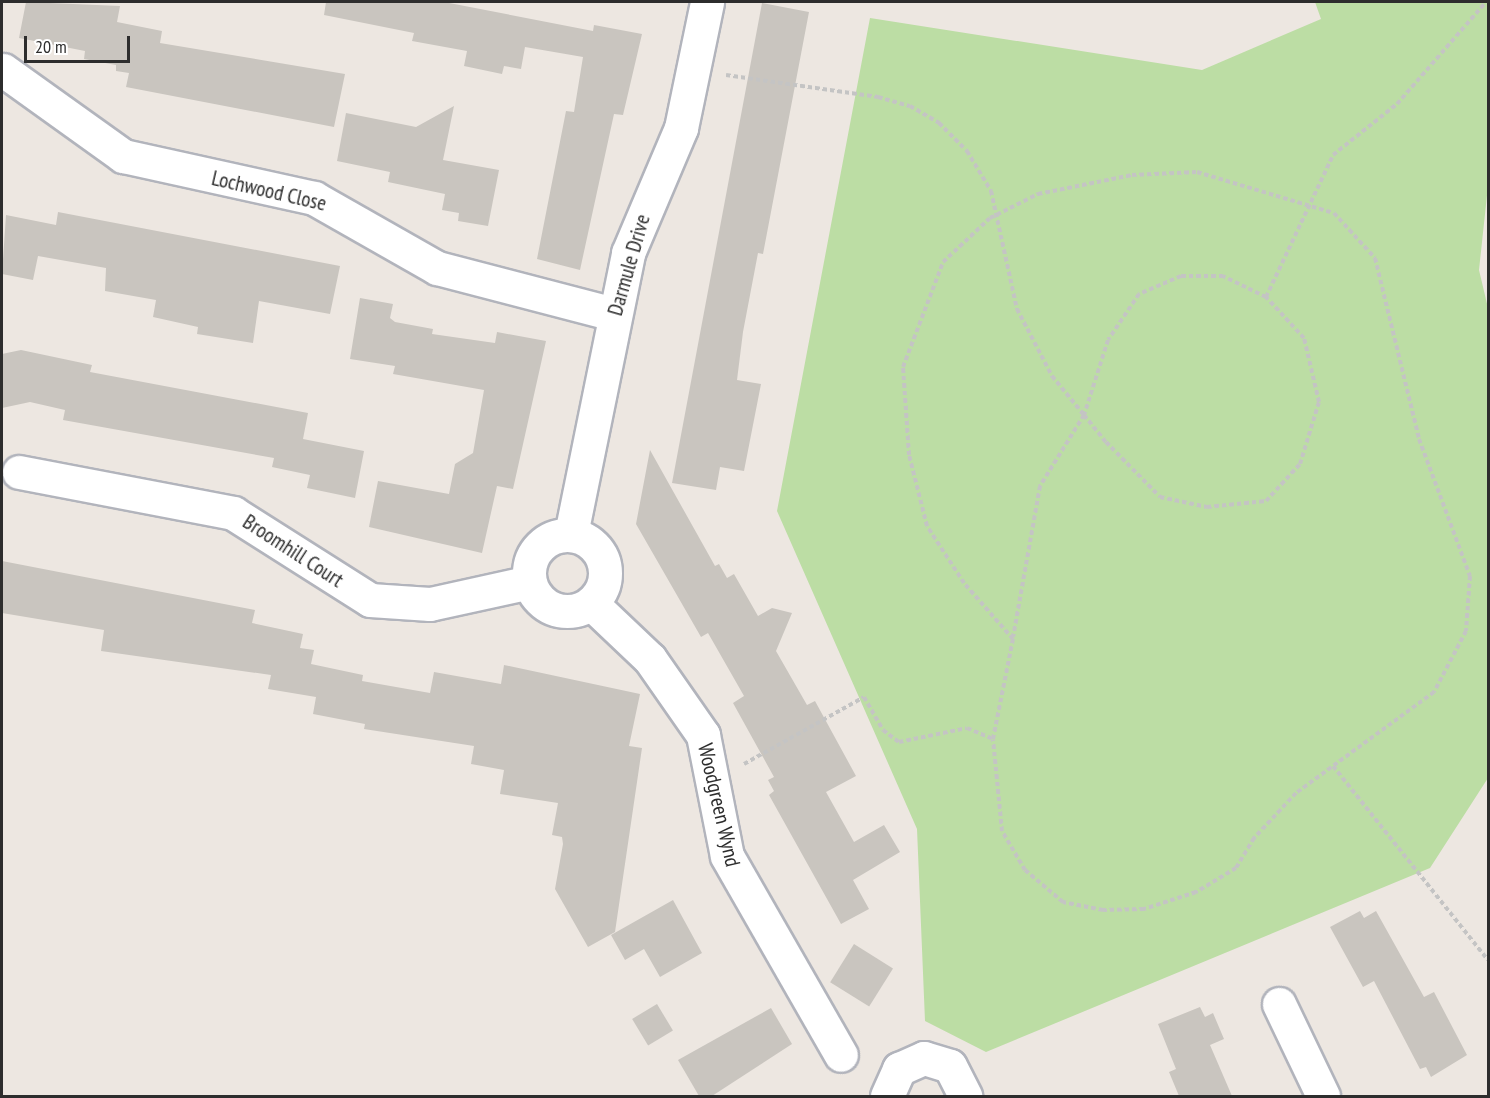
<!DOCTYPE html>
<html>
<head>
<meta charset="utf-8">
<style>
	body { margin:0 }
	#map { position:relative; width:1490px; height:1098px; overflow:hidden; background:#ede7e1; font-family:"PT Sans Narrow",sans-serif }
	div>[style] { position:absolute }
	.green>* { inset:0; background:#bcdda4 }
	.building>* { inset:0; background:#c9c5bf; transform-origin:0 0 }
	.path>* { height:4px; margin-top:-2px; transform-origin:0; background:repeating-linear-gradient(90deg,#c4c4c4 0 4.5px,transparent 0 7.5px) }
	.roads { filter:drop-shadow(2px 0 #b2b4bc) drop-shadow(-2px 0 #b2b4bc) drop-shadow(0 2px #b2b4bc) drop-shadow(0 -2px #b2b4bc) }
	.minor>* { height:33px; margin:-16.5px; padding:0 16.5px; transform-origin:16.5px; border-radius:16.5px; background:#fff }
	.minor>.ring { margin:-16.5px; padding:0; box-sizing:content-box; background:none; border:33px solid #fff; border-radius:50% }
	span { translate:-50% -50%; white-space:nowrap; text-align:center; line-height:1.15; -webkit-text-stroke:5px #fff; paint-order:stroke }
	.street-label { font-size:21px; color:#2d2d2d }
	.frame { position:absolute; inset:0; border:3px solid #2d2d2d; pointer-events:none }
	.scale { position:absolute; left:24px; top:36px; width:106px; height:27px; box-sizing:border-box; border:3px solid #2d2d2d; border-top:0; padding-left:8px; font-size:18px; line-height:21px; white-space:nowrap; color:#2d2d2d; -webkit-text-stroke:4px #fff; paint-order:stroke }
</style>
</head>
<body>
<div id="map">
	<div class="green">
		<div style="clip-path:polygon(1315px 2px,1488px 2px,1488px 186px,1479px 270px,1488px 308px,1488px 778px,1430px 868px,986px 1052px,925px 1021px,917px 829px,777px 511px,870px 18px,1202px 70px,1321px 19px)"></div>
	</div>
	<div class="building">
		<div style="clip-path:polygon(26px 2px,120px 6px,117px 22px,162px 31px,160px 43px,345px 74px,334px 127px,126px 87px,129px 73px,116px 71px,116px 65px,84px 59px,85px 51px,19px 38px)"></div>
		<div style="clip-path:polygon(326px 2px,444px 2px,593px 31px,594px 25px,642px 34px,623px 115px,614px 114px,580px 270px,537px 259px,566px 111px,574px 112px,583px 57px,525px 47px,521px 69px,504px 66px,502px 74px,464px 66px,467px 51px,412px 41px,414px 33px,324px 15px)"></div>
		<div style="clip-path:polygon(762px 3px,809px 12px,763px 254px,758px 253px,743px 332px,737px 380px,761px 384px,744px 471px,720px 467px,716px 490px,672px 483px)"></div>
		<div style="clip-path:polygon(454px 106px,443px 160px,499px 170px,488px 226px,458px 221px,459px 213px,442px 210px,445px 194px,388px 182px,390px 172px,337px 161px,346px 113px,416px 127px)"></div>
		<div style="clip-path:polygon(58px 212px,340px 266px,330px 314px,259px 301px,253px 343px,197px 334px,198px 327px,153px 317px,156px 300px,105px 291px,106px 268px,38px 256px,33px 280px,2px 274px,6px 215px,56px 225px)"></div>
		<div style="clip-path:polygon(360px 298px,393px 304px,390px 318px,395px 322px,433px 329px,432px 334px,495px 343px,497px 332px,546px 341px,513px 489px,497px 486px,482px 553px,369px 527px,378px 481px,449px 494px,455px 464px,473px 453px,484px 390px,393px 374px,395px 366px,350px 359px)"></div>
		<div style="clip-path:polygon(21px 350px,92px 365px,90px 372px,308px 413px,303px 439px,364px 451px,355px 498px,307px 488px,310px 475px,272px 467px,274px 458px,63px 420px,65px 410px,30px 402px,2px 408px,2px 354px)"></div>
		<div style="clip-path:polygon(650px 450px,715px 566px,719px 564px,727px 578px,734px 574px,758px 616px,772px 608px,792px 613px,776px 651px,807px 705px,815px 701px,856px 776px,826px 792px,854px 842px,884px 825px,900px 852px,853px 880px,869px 909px,841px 924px,769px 795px,774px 791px,768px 780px,774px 777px,733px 703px,744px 696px,708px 633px,701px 637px,636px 524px)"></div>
		<div style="clip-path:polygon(2px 561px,255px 610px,252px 623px,303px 634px,300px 648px,314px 650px,311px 664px,363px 675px,362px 681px,430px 693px,434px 672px,501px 684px,504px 665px,640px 694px,629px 746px,642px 748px,615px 932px,588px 947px,555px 889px,563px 844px,562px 837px,552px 835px,558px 803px,500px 794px,504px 770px,471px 764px,474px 746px,364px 729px,365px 724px,313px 714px,316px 697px,268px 689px,271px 675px,101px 651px,104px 630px,2px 613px)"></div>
		<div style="clip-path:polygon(673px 900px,702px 953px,660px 977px,644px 949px,625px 960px,611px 935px)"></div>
		<div style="clip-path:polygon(1360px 911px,1364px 918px,1376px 911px,1424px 997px,1434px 992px,1467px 1055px,1431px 1077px,1426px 1067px,1420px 1069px,1374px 981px,1363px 987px,1330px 927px)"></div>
		<div style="left:854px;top:944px;width:46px;height:45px;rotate:32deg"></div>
		<div style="left:657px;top:1004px;width:31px;height:29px;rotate:59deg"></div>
		<div style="clip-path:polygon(1200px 1007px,1205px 1017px,1213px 1013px,1224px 1039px,1210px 1045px,1232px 1096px,1179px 1096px,1169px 1072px,1176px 1069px,1158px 1024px)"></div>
		<div style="clip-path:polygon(771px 1008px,792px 1044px,712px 1096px,699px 1096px,678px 1060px)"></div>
	</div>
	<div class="path">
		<div style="left:726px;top:75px;width:154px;rotate:8.2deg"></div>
		<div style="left:878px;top:97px;width:33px;rotate:16deg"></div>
		<div style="left:910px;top:106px;width:34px;rotate:30deg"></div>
		<div style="left:939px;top:123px;width:40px;rotate:45deg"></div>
		<div style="left:967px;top:151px;width:47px;rotate:59deg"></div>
		<div style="left:991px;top:191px;width:121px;rotate:77.6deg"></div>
		<div style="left:1017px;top:309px;width:76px;rotate:62.4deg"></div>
		<div style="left:1052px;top:376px;width:50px;rotate:50.6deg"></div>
		<div style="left:1084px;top:415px;width:35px;rotate:51deg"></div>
		<div style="left:1106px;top:442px;width:77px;rotate:45.5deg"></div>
		<div style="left:1160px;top:497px;width:48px;rotate:12deg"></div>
		<div style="left:1207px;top:507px;width:59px;rotate:-5.8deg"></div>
		<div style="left:1266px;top:501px;width:50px;rotate:-47.4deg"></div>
		<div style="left:1300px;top:464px;width:65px;rotate:-73deg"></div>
		<div style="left:1319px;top:402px;width:66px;rotate:-103.2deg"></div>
		<div style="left:1304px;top:338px;width:56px;rotate:-132.8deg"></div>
		<div style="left:1266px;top:297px;width:48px;rotate:-154deg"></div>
		<div style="left:1223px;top:276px;width:42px;rotate:180deg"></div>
		<div style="left:1181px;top:276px;width:46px;rotate:156.8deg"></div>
		<div style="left:1139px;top:294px;width:55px;rotate:124deg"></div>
		<div style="left:1108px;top:340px;width:79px;rotate:107.7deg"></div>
		<div style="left:1084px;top:415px;width:84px;rotate:121.8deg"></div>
		<div style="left:1040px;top:486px;width:153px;rotate:100.1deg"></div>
		<div style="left:1197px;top:172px;width:143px;rotate:16.7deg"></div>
		<div style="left:1334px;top:213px;width:61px;rotate:47.7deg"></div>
		<div style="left:1375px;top:258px;width:186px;rotate:76.3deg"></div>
		<div style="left:1419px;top:439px;width:146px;rotate:69.6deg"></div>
		<div style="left:1470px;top:576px;width:55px;rotate:94.2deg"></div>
		<div style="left:1466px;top:631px;width:69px;rotate:117.7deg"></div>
		<div style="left:1434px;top:692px;width:171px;rotate:143.8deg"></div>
		<div style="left:1296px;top:793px;width:62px;rotate:133deg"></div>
		<div style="left:1254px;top:838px;width:35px;rotate:121deg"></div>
		<div style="left:1236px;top:868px;width:47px;rotate:149deg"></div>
		<div style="left:1196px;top:892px;width:55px;rotate:161.9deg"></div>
		<div style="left:1144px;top:909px;width:41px;rotate:178.6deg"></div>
		<div style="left:1103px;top:910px;width:41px;rotate:-168.7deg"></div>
		<div style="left:1063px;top:902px;width:50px;rotate:-139.9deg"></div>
		<div style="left:1025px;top:870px;width:45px;rotate:-120.5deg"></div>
		<div style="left:1002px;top:831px;width:92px;rotate:-95.6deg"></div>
		<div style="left:993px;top:739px;width:102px;rotate:-78.7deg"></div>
		<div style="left:1013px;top:639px;width:74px;rotate:-131.2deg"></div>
		<div style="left:964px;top:583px;width:68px;rotate:-123deg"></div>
		<div style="left:927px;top:526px;width:73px;rotate:-104.2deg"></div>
		<div style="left:909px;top:455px;width:88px;rotate:-93.9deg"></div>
		<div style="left:903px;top:367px;width:112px;rotate:-69.1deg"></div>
		<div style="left:943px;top:262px;width:64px;rotate:-43.1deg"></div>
		<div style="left:990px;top:218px;width:54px;rotate:-26.6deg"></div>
		<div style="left:1038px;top:194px;width:96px;rotate:-11.4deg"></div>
		<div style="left:1132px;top:175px;width:65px;rotate:-2.6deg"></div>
		<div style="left:1266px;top:297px;width:157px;rotate:-64.7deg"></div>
		<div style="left:1333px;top:155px;width:82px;rotate:-38.6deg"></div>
		<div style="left:1397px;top:104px;width:135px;rotate:-48.9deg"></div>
		<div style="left:744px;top:764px;width:137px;rotate:-29.2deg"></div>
		<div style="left:864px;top:697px;width:38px;rotate:60deg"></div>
		<div style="left:883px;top:730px;width:20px;rotate:37deg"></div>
		<div style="left:899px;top:742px;width:69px;rotate:-11.6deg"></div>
		<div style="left:967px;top:728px;width:28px;rotate:23deg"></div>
		<div style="left:1333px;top:766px;width:248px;rotate:51.4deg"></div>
	</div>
	<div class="roads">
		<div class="minor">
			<div style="left:3px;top:70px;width:148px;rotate:35.6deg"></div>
			<div style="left:123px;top:156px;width:196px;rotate:12.4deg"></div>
			<div style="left:314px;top:198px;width:142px;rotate:29.6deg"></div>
			<div style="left:437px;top:268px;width:183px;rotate:14.6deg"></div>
			<div style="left:19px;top:472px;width:218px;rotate:10.8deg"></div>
			<div style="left:233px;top:513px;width:162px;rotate:32.4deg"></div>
			<div style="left:370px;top:600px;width:60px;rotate:3.8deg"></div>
			<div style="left:430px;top:604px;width:102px;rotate:-12.4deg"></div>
			<div style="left:571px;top:534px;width:287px;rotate:-78.5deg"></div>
			<div style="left:628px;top:253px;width:136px;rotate:-67deg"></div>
			<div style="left:681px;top:128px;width:129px;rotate:-78.3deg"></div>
			<div class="ring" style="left:529px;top:535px;width:43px;height:43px"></div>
			<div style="left:591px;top:603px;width:81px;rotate:43.5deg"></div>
			<div style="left:650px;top:659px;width:93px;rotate:55.1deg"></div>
			<div style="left:703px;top:735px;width:123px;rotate:78.8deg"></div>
			<div style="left:727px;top:856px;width:229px;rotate:60.2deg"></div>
			<div style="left:1279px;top:1004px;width:102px;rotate:64.4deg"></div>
			<div style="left:887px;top:1096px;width:30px;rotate:-66deg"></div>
			<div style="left:899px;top:1069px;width:27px;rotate:-24deg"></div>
			<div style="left:924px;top:1058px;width:27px;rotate:17deg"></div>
			<div style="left:950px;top:1066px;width:34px;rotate:63deg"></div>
		</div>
	</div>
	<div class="street-label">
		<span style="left:269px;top:191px;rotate:13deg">Lochwood Close</span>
		<span style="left:629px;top:265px;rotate:-74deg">Darmule Drive</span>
		<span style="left:293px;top:551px;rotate:33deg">Broomhill Court</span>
		<span style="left:719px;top:805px;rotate:77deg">Woodgreen Wynd</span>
	</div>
	<div class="frame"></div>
	<div class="scale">20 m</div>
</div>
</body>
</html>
